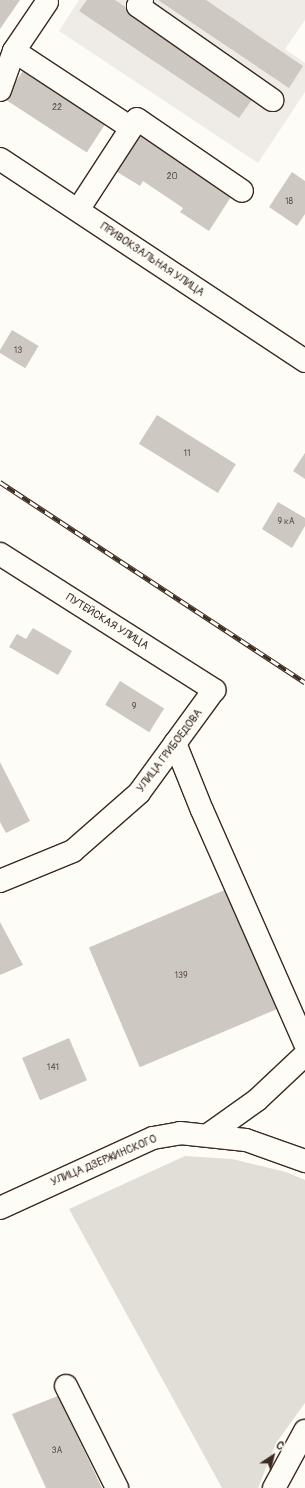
<!DOCTYPE html>
<html>
<head>
<meta charset="utf-8">
<style>
	body { margin:0 }
	#map { position:relative; width:305px; height:1488px; overflow:hidden; background:#fdfcf7; font-family:Pangolin,sans-serif }
	div>[style] { position:absolute }
	.built>* { inset:0; background:#efece7 }
	.green>* { inset:0; background:#e1ded7 }
	.building>* { inset:0; background:#cdc8c2; transform-origin:0 0 }
	.roads { filter:drop-shadow(1px 0 #3b2a1e) drop-shadow(-1px 0 #3b2a1e) drop-shadow(0 1px #3b2a1e) drop-shadow(0 -1px #3b2a1e) }
	.minor>* { height:22px; margin:-11px; padding:0 11px; transform-origin:11px; border-radius:11px; background:#fdfcf7 }
	.major>* { height:22px; margin:-11px; padding:0 11px; transform-origin:11px; border-radius:11px; background:#fdfcf7 }
	.rail>* { height:4.5px; margin-top:-2.25px; transform-origin:0; background:repeating-linear-gradient(90deg,#fdfcf7 0 9px,#3b2a1e 0 18px); box-sizing:border-box; border-block:1px solid #3b2a1e }
	span { translate:-50% -50%; white-space:nowrap; text-align:center; line-height:1.15; -webkit-text-stroke:4px #fdfcf7; paint-order:stroke }
	.number-label { font-size:9px; color:#605247 }
	.number-label span { -webkit-text-stroke-width:0 }
	.street-label { font-size:11px; color:#3b2a1e }
	.north { position:absolute; left:253px; top:1436px; width:40px; height:40px; -webkit-text-stroke:3px #fdfcf7; paint-order:stroke; rotate:35deg; font-size:11px; font-weight:700; line-height:16px; text-align:center; color:#3b2a1e }
	.north::after { content:''; display:block; margin:auto; width:14px; height:18px; background:#3b2a1e; clip-path:polygon(50% 0,100% 100%,50% 72%,0 100%) }
</style>
</head>
<body>
<div id="map">
	<div class="built">
		<div style="clip-path:polygon(79px 0,305px 0,305px 20px,285px 49px,305px 63px,305px 92px,258px 163px,59px 31px)"></div>
	</div>
	<div class="green">
		<div style="clip-path:polygon(185px 1156px,232px 1159px,286px 1172px,305px 1180px,305px 1403px,276px 1443px,258px 1488px,222px 1488px,69px 1209px)"></div>
	</div>
	<div class="building">
		<div style="clip-path:polygon(0 0,20px 0,0 29px)"></div>
		<div style="clip-path:polygon(87px 0,115px 0,256px 94px,239px 118px,79px 11px)"></div>
		<div style="clip-path:polygon(158px 0,206px 0,303px 66px,289px 88px)"></div>
		<div style="left:28px;top:63px;width:98px;height:43px;rotate:33deg"></div>
		<div style="clip-path:polygon(140px 124px,236px 189px,209px 231px,180px 212px,183px 208px,143px 181px,140px 186px,111px 168px)"></div>
		<div style="clip-path:polygon(292px 172px,305px 181px,305px 214px,297px 226px,269px 207px)"></div>
		<div style="left:12px;top:330px;width:31px;height:26px;rotate:31deg"></div>
		<div style="left:157px;top:415px;width:93px;height:34px;rotate:32deg"></div>
		<div style="clip-path:polygon(305px 453px,305px 479px,293px 471px)"></div>
		<div style="clip-path:polygon(278px 502px,305px 518px,305px 526px,292px 548px,262px 529px)"></div>
		<div style="clip-path:polygon(33px 628px,72px 651px,58px 675px,9px 647px,17px 634px,26px 639px)"></div>
		<div style="left:120px;top:681px;width:52px;height:28px;rotate:32deg"></div>
		<div style="clip-path:polygon(0 762px,30px 821px,6px 833px,0 822px)"></div>
		<div style="left:227px;top:889px;width:130px;height:150px;rotate:67deg"></div>
		<div style="clip-path:polygon(0 922px,23px 965px,0 975px)"></div>
		<div style="left:69px;top:1038px;width:46px;height:51px;rotate:67deg"></div>
		<div style="clip-path:polygon(58px 1396px,102px 1488px,46px 1488px,12px 1414px)"></div>
	</div>
	<div class="roads">
		<div class="minor">
			<div style="left:142px;top:0;width:7px;rotate:124deg"></div>
			<div style="left:138px;top:6px;width:164px;rotate:35deg"></div>
			<div style="left:14px;top:51px;width:59px;rotate:-56deg"></div>
			<div style="left:0;top:90px;width:41px;rotate:-70.3deg"></div>
			<div style="left:14px;top:51px;width:140px;rotate:33.3deg"></div>
			<div style="left:0;top:159px;width:366px;rotate:33.5deg"></div>
			<div style="left:78px;top:210px;width:108px;rotate:-57deg"></div>
			<div style="left:137px;top:119px;width:127px;rotate:34.4deg"></div>
			<div style="left:0;top:554px;width:254px;rotate:32.4deg"></div>
			<div style="left:214px;top:690px;width:127px;rotate:126.1deg"></div>
			<div style="left:139px;top:793px;width:88px;rotate:138.7deg"></div>
			<div style="left:73px;top:851px;width:79px;rotate:157.7deg"></div>
			<div style="left:175px;top:743px;width:72px;rotate:68.1deg"></div>
			<div style="left:202px;top:810px;width:255px;rotate:66.2deg"></div>
			<div style="left:208px;top:1135px;width:60px;rotate:-35.5deg"></div>
			<div style="left:257px;top:1100px;width:66px;rotate:-43.2deg"></div>
			<div style="left:66px;top:1386px;width:114px;rotate:63.4deg"></div>
		</div>
		<div class="major">
			<div style="left:0;top:1208px;width:168px;rotate:-24.6deg"></div>
			<div style="left:153px;top:1138px;width:27px;rotate:-10deg"></div>
			<div style="left:180px;top:1133px;width:66px;rotate:6.1deg"></div>
			<div style="left:246px;top:1140px;width:63px;rotate:19.6deg"></div>
			<div style="left:274px;top:1488px;width:65px;rotate:-61.5deg"></div>
		</div>
	</div>
	<div class="rail">
		<div style="left:0;top:482px;width:365px;rotate:33.3deg"></div>
	</div>
	<div class="number-label">
		<span style="left:57px;top:108px">22</span>
		<span style="left:172px;top:177px">20</span>
		<span style="left:289px;top:202px">18</span>
		<span style="left:18px;top:351px">13</span>
		<span style="left:187px;top:454px">11</span>
		<span style="left:286px;top:522px">9 кА</span>
		<span style="left:134px;top:707px">9</span>
		<span style="left:181px;top:976px">139</span>
		<span style="left:53px;top:1068px">141</span>
		<span style="left:57px;top:1451px">3А</span>
	</div>
	<div class="street-label">
		<span style="left:152px;top:260px;rotate:34deg">ПРИВОКЗАЛЬНАЯ УЛИЦА</span>
		<span style="left:107px;top:622px;rotate:32deg">ПУТЕЙСКАЯ УЛИЦА</span>
		<span style="left:170px;top:751px;rotate:-53deg">УЛИЦА ГРИБОЕДОВА</span>
		<span style="left:104px;top:1161px;rotate:-23deg">УЛИЦА ДЗЕРЖИНСКОГО</span>
	</div>
	<div class="north">С</div>
</div>
</body>
</html>
